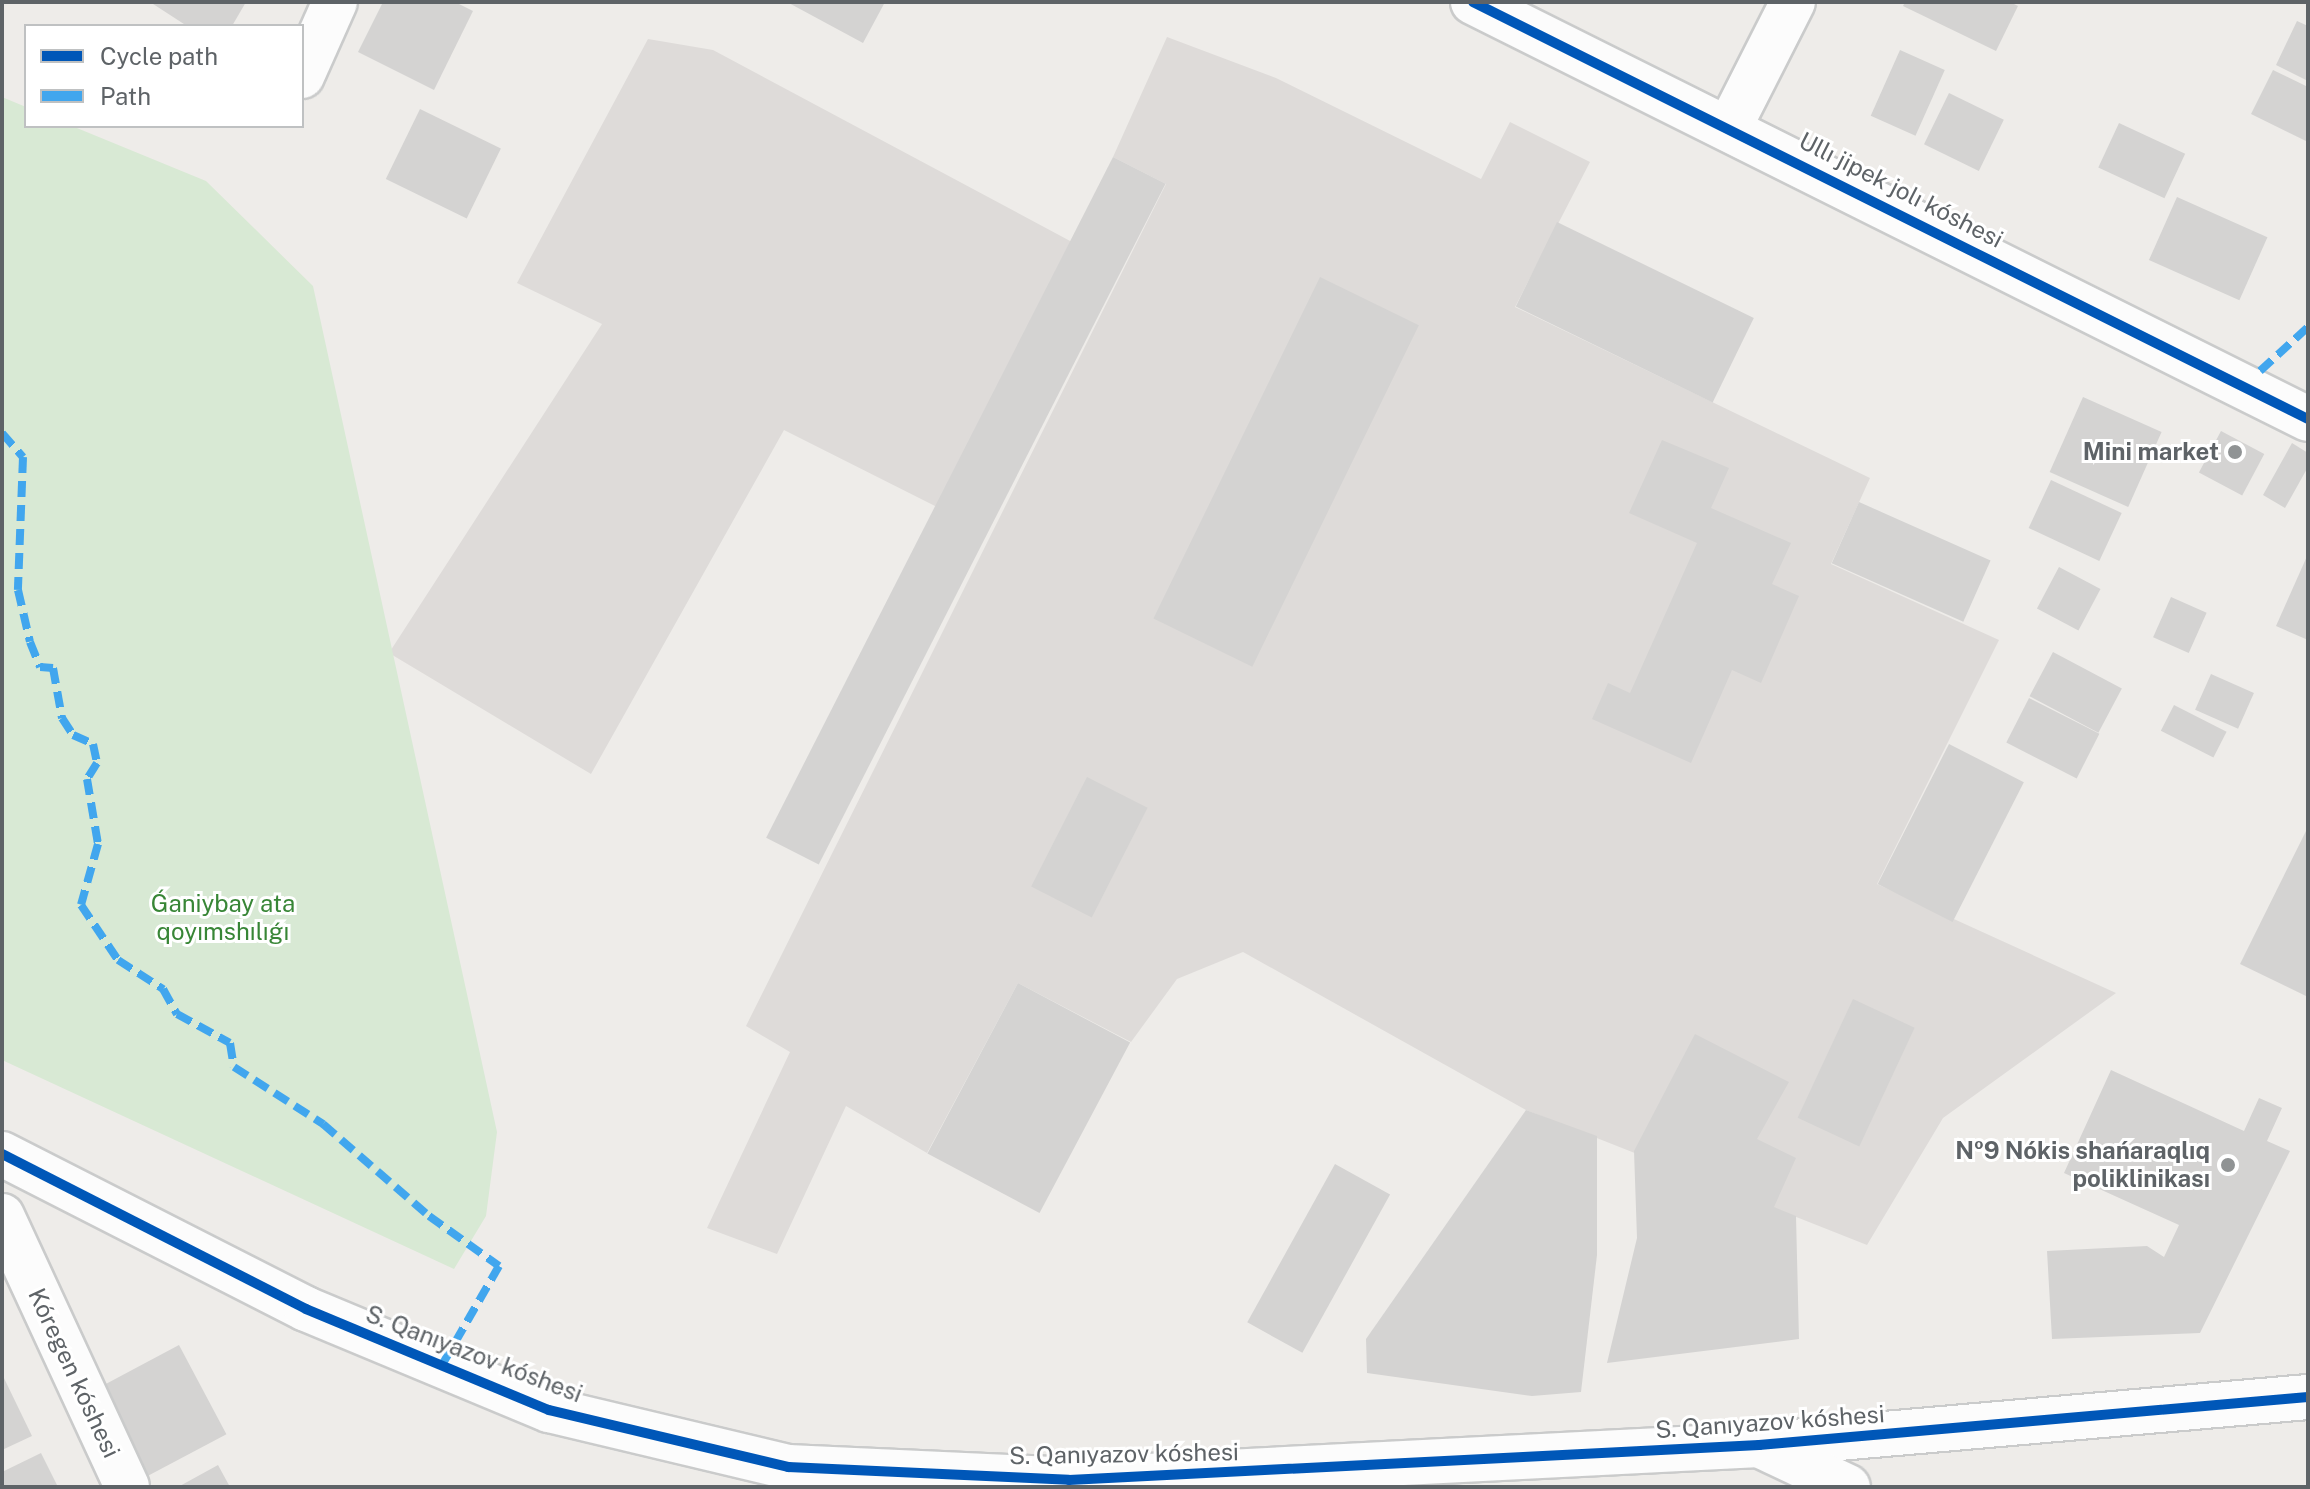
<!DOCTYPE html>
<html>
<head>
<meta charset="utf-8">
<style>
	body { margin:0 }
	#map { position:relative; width:2310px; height:1489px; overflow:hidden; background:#eeece9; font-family:"Public Sans",sans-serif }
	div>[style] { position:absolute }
	.industrial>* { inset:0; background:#dedbd9 }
	.green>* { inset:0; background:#d8e9d4 }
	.building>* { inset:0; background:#d4d3d2; transform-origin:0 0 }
	.roads { filter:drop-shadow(2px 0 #cacbcb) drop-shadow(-2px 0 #cacbcb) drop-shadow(0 2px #cacbcb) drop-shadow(0 -2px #cacbcb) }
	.minor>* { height:44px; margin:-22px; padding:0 22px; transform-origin:22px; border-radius:22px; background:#fcfcfc }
	.quiet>* { height:8px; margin-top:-4px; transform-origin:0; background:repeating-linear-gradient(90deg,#41a6ee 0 16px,transparent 0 24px) }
	.cycleway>* { height:10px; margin:-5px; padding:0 5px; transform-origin:5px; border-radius:5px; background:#0057b8 }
	.dots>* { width:22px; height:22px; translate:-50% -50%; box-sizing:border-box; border:4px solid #fff; border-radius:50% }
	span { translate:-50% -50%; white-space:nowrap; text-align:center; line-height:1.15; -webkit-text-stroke:6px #fff; paint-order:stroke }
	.street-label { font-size:24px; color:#5e6367 }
	.poi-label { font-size:24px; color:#5e6367; font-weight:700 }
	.right { translate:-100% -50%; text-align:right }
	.park-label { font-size:24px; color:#388636 }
	.frame { position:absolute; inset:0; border:4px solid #5e6367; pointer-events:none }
	.legend { position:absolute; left:24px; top:24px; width:280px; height:104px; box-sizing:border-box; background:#fff; border:2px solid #bfc1c2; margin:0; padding:10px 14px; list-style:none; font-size:24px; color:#5e6367 }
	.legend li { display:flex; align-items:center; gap:16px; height:40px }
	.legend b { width:40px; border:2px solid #bfc1c2 }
</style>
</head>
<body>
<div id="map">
	<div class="industrial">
		<div style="clip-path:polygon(1167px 37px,1276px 78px,1481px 179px,1510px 122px,1590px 162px,1515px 307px,1870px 478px,1831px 564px,1999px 640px,1877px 884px,2116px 993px,1943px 1118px,1867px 1245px,1526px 1110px,1243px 952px,1177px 979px,1131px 1042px,1018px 983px,927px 1153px,846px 1106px,777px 1254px,707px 1228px,790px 1052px,746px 1026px,1166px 184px,1113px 157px)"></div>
		<div style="clip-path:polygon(648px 39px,713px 50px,1072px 242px,939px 508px,784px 430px,591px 774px,389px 653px,602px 324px,517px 283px)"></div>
	</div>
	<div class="green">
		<div style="clip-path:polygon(2px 97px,26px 107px,26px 126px,72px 126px,206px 181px,313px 286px,497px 1132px,486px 1216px,454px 1269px,2px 1060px)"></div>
	</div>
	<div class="building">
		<div style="clip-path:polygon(150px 2px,246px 2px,232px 26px,187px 26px)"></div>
		<div style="clip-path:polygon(383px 2px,455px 2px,473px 11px,434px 90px,358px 52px)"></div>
		<div style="clip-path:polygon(787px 2px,885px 2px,863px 43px)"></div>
		<div style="clip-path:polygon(1905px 2px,2010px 2px,2018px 6px,1996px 51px,1903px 6px)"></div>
		<div style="clip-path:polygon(2297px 21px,2308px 26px,2308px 81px,2276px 65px)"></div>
		<div style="left:1900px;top:50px;width:49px;height:72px;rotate:24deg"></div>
		<div style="clip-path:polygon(2273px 70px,2308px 87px,2308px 142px,2251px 114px)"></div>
		<div style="left:1949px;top:93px;width:61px;height:57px;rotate:26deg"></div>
		<div style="left:420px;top:109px;width:90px;height:78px;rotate:26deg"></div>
		<div style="left:2119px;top:123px;width:73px;height:49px;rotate:25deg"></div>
		<div style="left:1113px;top:157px;width:59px;height:764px;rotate:27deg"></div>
		<div style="left:2177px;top:197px;width:99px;height:69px;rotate:24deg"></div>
		<div style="left:1557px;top:222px;width:219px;height:94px;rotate:26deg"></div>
		<div style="left:1320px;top:277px;width:110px;height:380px;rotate:26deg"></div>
		<div style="left:2083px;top:397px;width:86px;height:82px;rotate:24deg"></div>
		<div style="left:2221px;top:431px;width:49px;height:47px;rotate:28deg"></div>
		<div style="clip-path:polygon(1662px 440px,1729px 468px,1711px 508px,1791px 543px,1772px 584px,1799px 596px,1761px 683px,1732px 670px,1691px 763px,1592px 719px,1608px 683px,1630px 693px,1697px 543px,1629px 513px)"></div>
		<div style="clip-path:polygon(2292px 443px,2308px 453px,2308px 467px,2285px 508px,2263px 495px)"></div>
		<div style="left:2051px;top:480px;width:78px;height:53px;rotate:25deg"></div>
		<div style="left:1859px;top:502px;width:144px;height:67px;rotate:24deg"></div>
		<div style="clip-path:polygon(2308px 554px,2308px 640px,2276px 626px)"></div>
		<div style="left:2059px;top:567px;width:47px;height:47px;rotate:28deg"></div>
		<div style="left:2171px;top:597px;width:39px;height:44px;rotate:24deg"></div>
		<div style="left:2053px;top:652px;width:78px;height:50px;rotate:28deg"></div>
		<div style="left:2211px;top:674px;width:47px;height:39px;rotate:24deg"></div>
		<div style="left:2029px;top:698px;width:79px;height:50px;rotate:27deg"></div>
		<div style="left:2174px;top:705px;width:59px;height:29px;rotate:27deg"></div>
		<div style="left:1949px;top:744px;width:84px;height:157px;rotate:27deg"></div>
		<div style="left:1087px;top:777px;width:68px;height:123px;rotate:27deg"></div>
		<div style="clip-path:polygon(2308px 827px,2308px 997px,2240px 964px)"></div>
		<div style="left:1018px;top:983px;width:127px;height:193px;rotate:28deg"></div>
		<div style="left:1853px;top:999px;width:68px;height:131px;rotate:25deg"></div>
		<div style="clip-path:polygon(1695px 1034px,1789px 1082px,1757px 1139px,1796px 1158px,1774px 1207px,1796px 1216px,1799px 1339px,1607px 1363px,1637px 1238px,1634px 1151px)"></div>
		<div style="clip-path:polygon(2111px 1070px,2244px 1131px,2259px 1098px,2282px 1108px,2267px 1141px,2290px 1151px,2200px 1333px,2052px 1339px,2047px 1251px,2147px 1246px,2164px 1257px,2179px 1225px,2064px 1173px)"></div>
		<div style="clip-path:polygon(1526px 1110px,1597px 1136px,1597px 1255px,1581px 1392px,1532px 1396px,1367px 1373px,1366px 1339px)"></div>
		<div style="left:1335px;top:1164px;width:63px;height:181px;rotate:29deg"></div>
		<div style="left:179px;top:1345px;width:101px;height:93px;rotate:62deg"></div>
		<div style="clip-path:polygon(2px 1374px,32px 1436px,2px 1450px)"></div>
		<div style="clip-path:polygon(41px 1453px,58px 1487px,2px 1487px,2px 1472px)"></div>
		<div style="clip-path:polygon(218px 1465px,230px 1487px,178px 1487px)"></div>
	</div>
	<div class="roads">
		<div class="minor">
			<div style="left:1473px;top:2px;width:933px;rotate:26.54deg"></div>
			<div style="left:302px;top:76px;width:81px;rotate:-66deg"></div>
			<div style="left:1730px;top:126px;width:139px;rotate:-63.1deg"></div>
			<div style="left:2px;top:1154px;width:341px;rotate:27deg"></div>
			<div style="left:306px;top:1309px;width:263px;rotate:22.6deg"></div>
			<div style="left:549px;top:1410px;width:246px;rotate:13.4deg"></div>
			<div style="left:788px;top:1467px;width:281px;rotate:2.6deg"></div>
			<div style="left:1069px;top:1480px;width:691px;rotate:-2.9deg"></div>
			<div style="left:1759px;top:1445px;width:551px;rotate:-5deg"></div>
			<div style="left:2px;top:1216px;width:298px;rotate:65.2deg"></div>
			<div style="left:1761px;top:1446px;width:96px;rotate:25.2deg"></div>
		</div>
	</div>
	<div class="quiet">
		<div style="left:2260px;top:371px;width:65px;rotate:-42.5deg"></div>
		<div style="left:2px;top:433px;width:32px;rotate:49deg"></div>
		<div style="left:23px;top:457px;width:133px;rotate:92.2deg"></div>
		<div style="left:18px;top:590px;width:53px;rotate:77deg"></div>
		<div style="left:30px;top:642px;width:27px;rotate:68deg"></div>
		<div style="left:40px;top:667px;width:13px;rotate:4deg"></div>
		<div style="left:53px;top:668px;width:51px;rotate:79.8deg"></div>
		<div style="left:62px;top:718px;width:20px;rotate:57deg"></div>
		<div style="left:73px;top:735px;width:22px;rotate:24deg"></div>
		<div style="left:93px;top:744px;width:19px;rotate:78deg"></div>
		<div style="left:97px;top:763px;width:19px;rotate:122deg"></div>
		<div style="left:87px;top:779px;width:66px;rotate:80.4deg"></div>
		<div style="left:98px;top:844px;width:63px;rotate:105.6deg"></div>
		<div style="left:81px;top:905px;width:66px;rotate:56.1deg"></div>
		<div style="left:118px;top:960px;width:54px;rotate:32.8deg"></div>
		<div style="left:163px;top:989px;width:29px;rotate:61deg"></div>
		<div style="left:177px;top:1014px;width:60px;rotate:28.7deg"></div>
		<div style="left:230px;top:1043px;width:24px;rotate:81deg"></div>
		<div style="left:234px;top:1067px;width:106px;rotate:32.6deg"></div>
		<div style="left:323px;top:1124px;width:140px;rotate:41deg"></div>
		<div style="left:429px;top:1216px;width:86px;rotate:35.5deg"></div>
		<div style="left:499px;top:1266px;width:114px;rotate:119.9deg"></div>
	</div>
	<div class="cycleway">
		<div style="left:1473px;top:2px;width:933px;rotate:26.54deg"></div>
		<div style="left:2px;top:1154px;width:341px;rotate:27deg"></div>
		<div style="left:306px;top:1309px;width:263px;rotate:22.6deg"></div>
		<div style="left:549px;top:1410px;width:246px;rotate:13.4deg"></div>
		<div style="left:788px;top:1467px;width:281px;rotate:2.6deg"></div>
		<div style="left:1069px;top:1480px;width:691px;rotate:-2.9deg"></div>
		<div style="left:1759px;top:1445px;width:551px;rotate:-5deg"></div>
	</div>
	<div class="dots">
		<div style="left:2235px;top:452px;background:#909394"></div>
		<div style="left:2228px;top:1165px;background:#909394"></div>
	</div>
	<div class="street-label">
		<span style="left:1901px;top:190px;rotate:27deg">Ullı jipek jolı kóshesi</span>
		<span style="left:474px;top:1354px;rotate:21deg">S. Qanıyazov kóshesi</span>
		<span style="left:74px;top:1373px;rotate:65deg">Kóregen kóshesi</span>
		<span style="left:1770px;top:1422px;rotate:-4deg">S. Qanıyazov kóshesi</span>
		<span style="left:1124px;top:1454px;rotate:-1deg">S. Qanıyazov kóshesi</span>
	</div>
	<div class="poi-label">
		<span class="right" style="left:2219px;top:452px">Mini market</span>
		<span class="right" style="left:2210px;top:1165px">№9 Nókis shańaraqlıq<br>poliklinikası</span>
	</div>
	<div class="park-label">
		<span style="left:223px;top:918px">Ǵaniybay ata<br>qoyımshılıǵı</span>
	</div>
	<div class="frame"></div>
	<ul class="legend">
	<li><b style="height:10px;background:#0057b8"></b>Cycle path</li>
	<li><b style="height:10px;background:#41a6ee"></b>Path</li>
	</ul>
</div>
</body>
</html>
